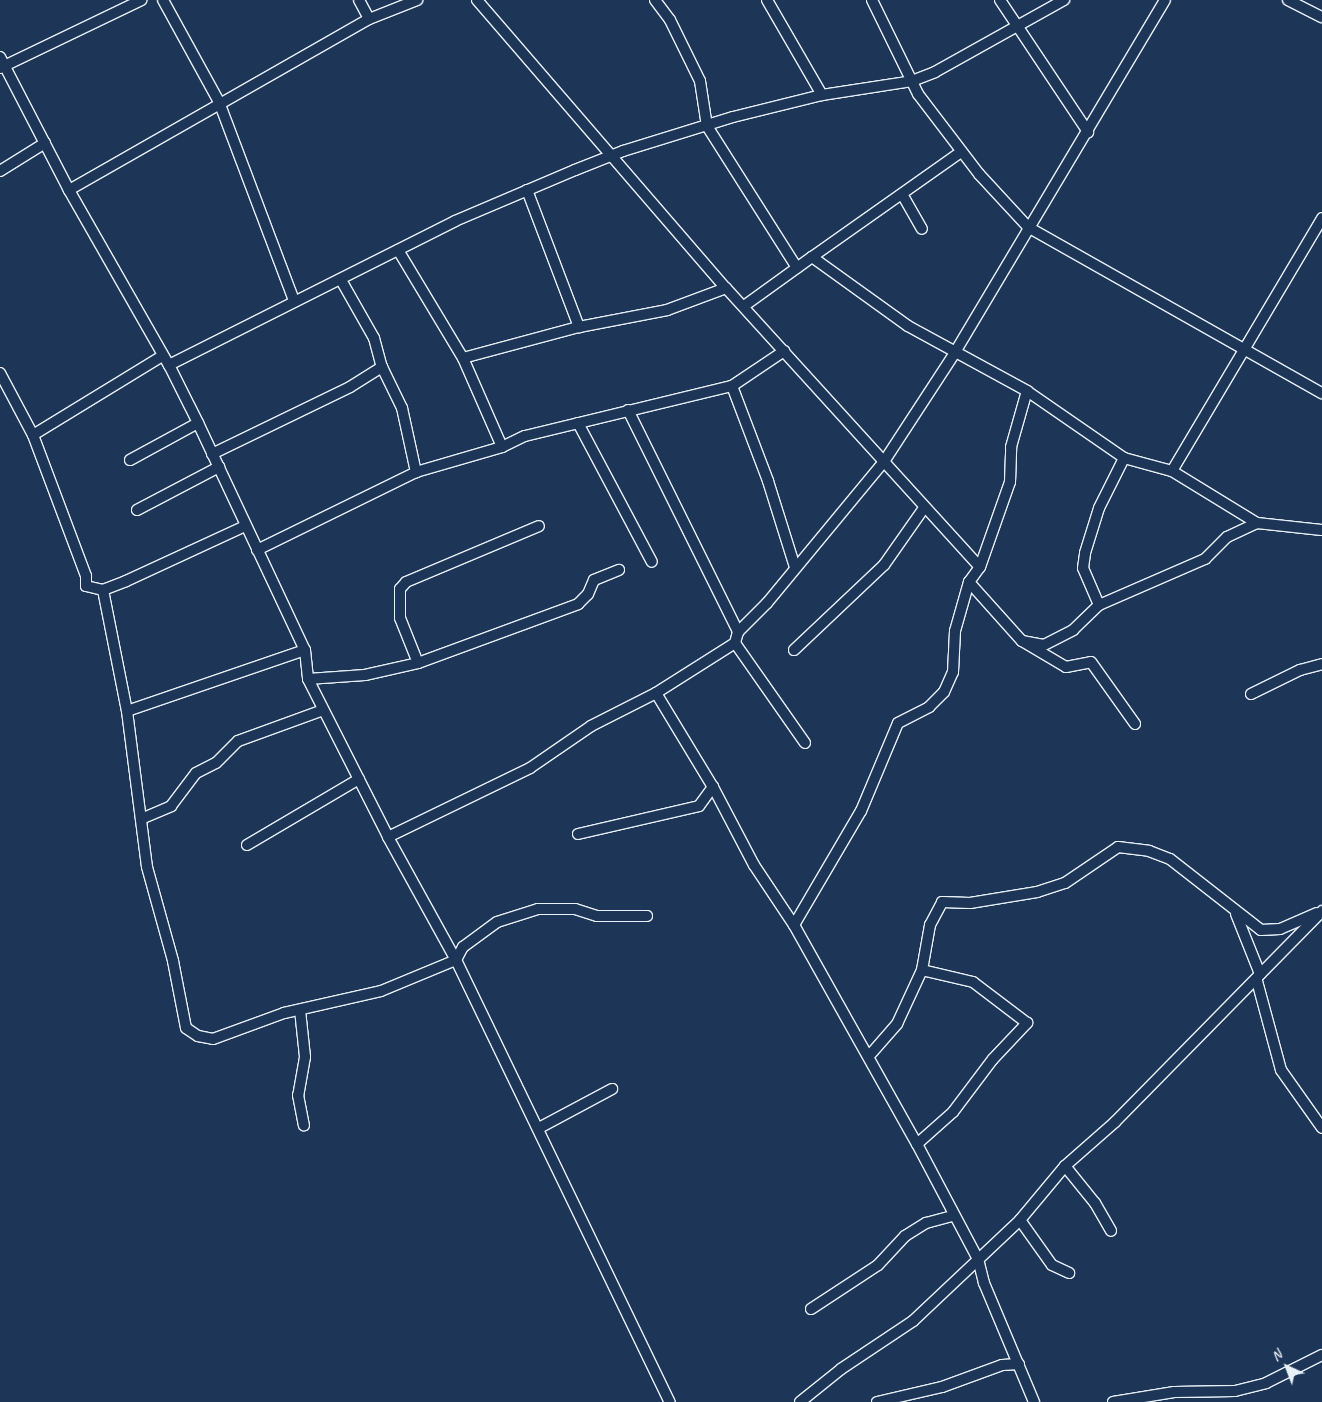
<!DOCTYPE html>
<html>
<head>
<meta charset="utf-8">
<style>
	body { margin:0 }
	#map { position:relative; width:1322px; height:1402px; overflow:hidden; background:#1d3557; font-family:Caveat,sans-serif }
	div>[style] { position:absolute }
	.roads { filter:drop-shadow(1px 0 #e8f1f8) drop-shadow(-1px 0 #e8f1f8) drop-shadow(0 1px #e8f1f8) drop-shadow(0 -1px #e8f1f8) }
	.minor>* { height:10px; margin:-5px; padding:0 5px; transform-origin:5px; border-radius:5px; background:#1d3557 }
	span { translate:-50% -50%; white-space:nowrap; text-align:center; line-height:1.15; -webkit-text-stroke:4px #1d3557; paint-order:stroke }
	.north { position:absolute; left:1262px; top:1342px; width:50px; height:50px; -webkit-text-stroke:4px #1d3557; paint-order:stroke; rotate:317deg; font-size:14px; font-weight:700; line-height:20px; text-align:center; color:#e8f1f8 }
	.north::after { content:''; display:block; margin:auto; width:18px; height:22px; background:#e8f1f8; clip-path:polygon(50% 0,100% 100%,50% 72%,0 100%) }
</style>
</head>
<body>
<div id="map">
	<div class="roads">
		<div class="minor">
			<div style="left:163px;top:0;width:116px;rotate:61.2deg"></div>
			<div style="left:219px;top:102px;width:213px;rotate:69.3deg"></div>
			<div style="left:359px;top:0;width:21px;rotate:62deg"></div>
			<div style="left:477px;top:0;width:381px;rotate:49.2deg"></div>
			<div style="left:726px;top:288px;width:377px;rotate:47.7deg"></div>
			<div style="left:655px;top:0;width:25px;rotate:53deg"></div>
			<div style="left:670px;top:20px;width:68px;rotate:63.8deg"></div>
			<div style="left:700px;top:81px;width:46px;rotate:81.2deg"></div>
			<div style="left:707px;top:126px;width:168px;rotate:57.6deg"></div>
			<div style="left:767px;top:0;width:110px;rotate:59.9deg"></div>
			<div style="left:872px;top:0;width:105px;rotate:63.9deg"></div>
			<div style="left:918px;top:94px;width:101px;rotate:52.7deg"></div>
			<div style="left:979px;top:174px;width:72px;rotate:47.2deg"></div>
			<div style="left:1028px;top:227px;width:338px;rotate:29.5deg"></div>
			<div style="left:1000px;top:0;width:159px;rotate:56.3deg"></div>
			<div style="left:1288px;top:0;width:38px;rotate:27deg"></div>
			<div style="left:0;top:57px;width:150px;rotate:62.6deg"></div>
			<div style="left:69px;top:190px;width:202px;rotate:60.3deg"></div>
			<div style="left:169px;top:365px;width:65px;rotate:63.4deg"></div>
			<div style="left:198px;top:423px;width:251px;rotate:64.8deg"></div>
			<div style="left:305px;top:650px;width:29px;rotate:84deg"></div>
			<div style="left:308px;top:679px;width:177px;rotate:63.1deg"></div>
			<div style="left:388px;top:837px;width:141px;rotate:61.1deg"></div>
			<div style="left:456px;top:960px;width:491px;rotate:64.2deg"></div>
			<div style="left:0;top:68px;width:157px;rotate:-25.7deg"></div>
			<div style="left:0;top:171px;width:53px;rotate:-31.9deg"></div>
			<div style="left:69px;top:190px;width:345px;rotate:-29.7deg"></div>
			<div style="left:369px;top:19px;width:52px;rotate:-21.6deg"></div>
			<div style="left:527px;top:190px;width:147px;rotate:69.2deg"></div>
			<div style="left:902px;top:194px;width:40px;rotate:60.3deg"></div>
			<div style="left:398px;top:250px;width:126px;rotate:59deg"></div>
			<div style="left:463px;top:358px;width:97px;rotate:66.3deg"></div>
			<div style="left:812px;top:257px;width:182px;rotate:-35.2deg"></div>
			<div style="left:341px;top:280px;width:67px;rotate:60.4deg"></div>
			<div style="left:374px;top:338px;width:30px;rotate:75deg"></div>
			<div style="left:382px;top:367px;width:46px;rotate:64deg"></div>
			<div style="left:402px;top:408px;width:66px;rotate:77.7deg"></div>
			<div style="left:744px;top:306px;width:84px;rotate:-35.8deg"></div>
			<div style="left:812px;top:257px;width:118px;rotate:35.7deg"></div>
			<div style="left:908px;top:326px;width:136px;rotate:28.6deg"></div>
			<div style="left:1027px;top:391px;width:118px;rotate:34.6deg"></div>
			<div style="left:1124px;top:458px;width:50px;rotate:15.2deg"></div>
			<div style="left:1172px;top:471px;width:100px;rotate:31.5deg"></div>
			<div style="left:1257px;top:523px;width:65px;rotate:6.1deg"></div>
			<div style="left:463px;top:358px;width:120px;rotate:-15deg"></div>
			<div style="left:579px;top:327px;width:90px;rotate:-10.9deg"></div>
			<div style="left:667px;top:310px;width:63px;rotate:-20.4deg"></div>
			<div style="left:169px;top:365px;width:320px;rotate:-26.7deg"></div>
			<div style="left:455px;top:221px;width:130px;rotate:-23deg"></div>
			<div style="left:575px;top:170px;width:52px;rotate:-21.6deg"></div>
			<div style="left:623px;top:151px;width:115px;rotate:-17.2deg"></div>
			<div style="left:733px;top:117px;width:92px;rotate:-13.9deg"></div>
			<div style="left:822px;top:95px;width:91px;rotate:-8.8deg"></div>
			<div style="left:912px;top:81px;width:25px;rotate:-21deg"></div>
			<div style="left:935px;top:72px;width:148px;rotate:-29.2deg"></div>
			<div style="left:0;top:373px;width:70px;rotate:62deg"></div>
			<div style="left:33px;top:435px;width:151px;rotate:69.4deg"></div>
			<div style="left:86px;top:576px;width:10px;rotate:90deg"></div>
			<div style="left:86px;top:586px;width:17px;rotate:13deg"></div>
			<div style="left:103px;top:590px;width:25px;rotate:-21deg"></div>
			<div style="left:126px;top:581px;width:131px;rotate:-24.8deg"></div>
			<div style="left:732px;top:386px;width:102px;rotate:69.2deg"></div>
			<div style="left:768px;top:481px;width:90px;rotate:72.6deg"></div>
			<div style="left:628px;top:410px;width:248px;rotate:63.6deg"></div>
			<div style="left:578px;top:423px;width:157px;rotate:62deg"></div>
			<div style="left:33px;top:435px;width:150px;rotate:-31.4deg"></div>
			<div style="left:212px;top:454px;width:153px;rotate:-25.9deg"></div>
			<div style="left:350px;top:387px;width:38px;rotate:-32deg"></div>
			<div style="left:130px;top:460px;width:77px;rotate:-28.6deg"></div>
			<div style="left:1172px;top:471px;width:294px;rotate:-59.3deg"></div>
			<div style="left:137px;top:510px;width:93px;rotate:-27.7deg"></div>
			<div style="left:257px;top:550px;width:177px;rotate:-26.1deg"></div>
			<div style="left:416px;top:472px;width:90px;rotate:-16.2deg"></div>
			<div style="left:502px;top:447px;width:25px;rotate:-26deg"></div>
			<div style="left:525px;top:436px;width:213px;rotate:-13.6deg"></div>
			<div style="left:732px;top:386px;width:63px;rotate:-33.9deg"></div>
			<div style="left:969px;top:582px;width:79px;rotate:48.1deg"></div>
			<div style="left:1022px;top:641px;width:51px;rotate:30.6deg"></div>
			<div style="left:1066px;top:667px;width:25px;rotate:-11deg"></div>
			<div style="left:1091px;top:662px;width:76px;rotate:54.6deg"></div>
			<div style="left:103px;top:590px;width:123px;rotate:78.8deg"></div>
			<div style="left:127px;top:711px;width:157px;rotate:82.7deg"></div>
			<div style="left:147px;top:867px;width:98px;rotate:74.5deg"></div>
			<div style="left:173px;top:961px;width:68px;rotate:79deg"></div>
			<div style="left:186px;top:1028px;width:14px;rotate:34deg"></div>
			<div style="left:198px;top:1036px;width:15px;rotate:11deg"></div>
			<div style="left:213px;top:1039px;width:76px;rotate:-20.1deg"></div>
			<div style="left:284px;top:1013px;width:99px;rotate:-12.8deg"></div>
			<div style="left:381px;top:991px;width:81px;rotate:-22.5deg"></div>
			<div style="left:456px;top:960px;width:15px;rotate:-62deg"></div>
			<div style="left:463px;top:947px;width:42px;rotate:-36.3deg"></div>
			<div style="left:497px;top:922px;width:43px;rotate:-17.6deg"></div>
			<div style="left:538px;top:909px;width:37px"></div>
			<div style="left:575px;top:909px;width:23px;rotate:18deg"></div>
			<div style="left:597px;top:916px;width:50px"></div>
			<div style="left:1099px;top:605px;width:40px;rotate:-113.4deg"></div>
			<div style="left:1083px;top:568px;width:15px;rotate:-82deg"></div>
			<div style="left:1085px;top:553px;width:47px;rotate:-72.7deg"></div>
			<div style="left:1099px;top:508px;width:56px;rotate:-63.4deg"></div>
			<div style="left:1022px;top:641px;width:22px;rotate:10deg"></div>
			<div style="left:1044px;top:645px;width:33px;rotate:-27deg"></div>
			<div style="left:1073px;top:630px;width:36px;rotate:-44deg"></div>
			<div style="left:1099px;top:605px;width:116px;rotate:-23.5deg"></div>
			<div style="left:1205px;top:559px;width:31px;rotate:-45deg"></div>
			<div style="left:1227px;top:537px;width:33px;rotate:-25deg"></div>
			<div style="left:735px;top:643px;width:122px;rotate:55deg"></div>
			<div style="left:794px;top:650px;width:124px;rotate:-43.4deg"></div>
			<div style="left:884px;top:565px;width:70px;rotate:-54.9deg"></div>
			<div style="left:418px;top:663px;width:48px;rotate:-111.8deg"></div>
			<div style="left:400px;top:618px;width:29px;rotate:-90deg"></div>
			<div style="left:400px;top:589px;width:9px;rotate:-49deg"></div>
			<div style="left:406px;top:582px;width:144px;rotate:-22.8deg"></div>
			<div style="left:308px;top:679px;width:57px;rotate:-4deg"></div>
			<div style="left:365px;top:675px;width:54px;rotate:-12.8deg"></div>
			<div style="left:418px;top:663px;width:171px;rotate:-20.2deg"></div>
			<div style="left:578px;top:604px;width:14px;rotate:-45deg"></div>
			<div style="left:588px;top:594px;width:15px;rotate:-67deg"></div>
			<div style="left:594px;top:580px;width:27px;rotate:-22deg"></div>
			<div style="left:656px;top:693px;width:110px;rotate:58.8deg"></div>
			<div style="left:713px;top:787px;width:88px;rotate:62.3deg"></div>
			<div style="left:754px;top:865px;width:72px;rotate:56.3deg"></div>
			<div style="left:794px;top:925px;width:251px;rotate:60.7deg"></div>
			<div style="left:917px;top:1144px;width:130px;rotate:62.1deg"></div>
			<div style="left:978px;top:1259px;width:25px;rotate:76deg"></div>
			<div style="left:984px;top:1283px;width:129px;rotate:67.2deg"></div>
			<div style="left:1251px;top:694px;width:55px;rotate:-26.1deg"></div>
			<div style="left:1300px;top:670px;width:23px;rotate:-15deg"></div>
			<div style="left:127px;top:711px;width:188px;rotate:-18.9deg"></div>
			<div style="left:141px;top:819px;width:33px;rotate:-23deg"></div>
			<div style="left:171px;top:806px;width:41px;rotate:-52.9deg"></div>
			<div style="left:196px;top:773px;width:22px;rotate:-27deg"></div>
			<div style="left:216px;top:763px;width:31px;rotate:-45deg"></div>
			<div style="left:238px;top:741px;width:90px;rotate:-20deg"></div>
			<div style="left:578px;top:834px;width:124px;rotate:-13deg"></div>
			<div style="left:699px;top:806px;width:24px;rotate:-54deg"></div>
			<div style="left:388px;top:837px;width:158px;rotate:-25.9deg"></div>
			<div style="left:530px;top:768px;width:74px;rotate:-34.5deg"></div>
			<div style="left:591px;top:726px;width:73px;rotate:-26.9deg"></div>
			<div style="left:656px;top:693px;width:93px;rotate:-32.3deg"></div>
			<div style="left:735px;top:643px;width:11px;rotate:-75deg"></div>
			<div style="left:738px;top:632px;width:41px;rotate:-45deg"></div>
			<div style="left:767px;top:603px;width:182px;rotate:-50.4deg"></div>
			<div style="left:883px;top:463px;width:130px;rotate:-56.9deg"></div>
			<div style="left:954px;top:354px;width:412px;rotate:-59.2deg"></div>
			<div style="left:247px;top:845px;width:130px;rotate:-30.5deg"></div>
			<div style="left:1236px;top:914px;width:65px;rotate:68.2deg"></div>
			<div style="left:794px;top:925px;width:132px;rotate:-59.6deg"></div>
			<div style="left:861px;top:811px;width:95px;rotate:-67.2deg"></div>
			<div style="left:898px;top:723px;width:35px;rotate:-27deg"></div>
			<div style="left:929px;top:707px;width:21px;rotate:-45deg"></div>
			<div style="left:944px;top:692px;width:22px;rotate:-66deg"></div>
			<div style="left:953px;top:672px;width:41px;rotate:-87.2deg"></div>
			<div style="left:955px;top:631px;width:51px;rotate:-74.1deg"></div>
			<div style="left:969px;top:582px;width:19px;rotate:-54deg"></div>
			<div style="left:980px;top:567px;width:90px;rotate:-70.6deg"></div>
			<div style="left:1010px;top:482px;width:35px;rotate:-88deg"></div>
			<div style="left:1011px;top:447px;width:58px;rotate:-74.1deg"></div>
			<div style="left:1257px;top:981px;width:92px;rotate:74.9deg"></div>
			<div style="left:1281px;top:1070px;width:71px;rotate:54.7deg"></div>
			<div style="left:300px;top:1010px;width:47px;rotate:83.9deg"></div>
			<div style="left:305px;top:1057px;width:39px;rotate:100deg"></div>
			<div style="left:298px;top:1095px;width:31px;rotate:79deg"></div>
			<div style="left:869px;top:1056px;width:43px;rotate:-48.8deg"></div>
			<div style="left:897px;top:1024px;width:60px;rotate:-65.2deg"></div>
			<div style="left:922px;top:970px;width:46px;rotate:-79.9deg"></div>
			<div style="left:930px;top:925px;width:26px;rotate:-62deg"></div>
			<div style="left:942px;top:902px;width:28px;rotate:2deg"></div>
			<div style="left:970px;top:903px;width:68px;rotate:-9.3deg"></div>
			<div style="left:1037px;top:892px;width:29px;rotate:-18deg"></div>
			<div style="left:1065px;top:883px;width:64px;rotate:-34.2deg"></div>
			<div style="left:1118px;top:847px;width:31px;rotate:7deg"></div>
			<div style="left:1149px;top:851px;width:22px;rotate:21deg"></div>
			<div style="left:1170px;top:859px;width:115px;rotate:38deg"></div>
			<div style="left:1261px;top:930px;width:19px;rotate:-3deg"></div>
			<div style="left:1280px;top:929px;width:40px;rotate:-23.4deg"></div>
			<div style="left:539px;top:1128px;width:83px;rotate:-28.1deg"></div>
			<div style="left:917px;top:1144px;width:48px;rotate:-41.6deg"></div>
			<div style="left:953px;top:1112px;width:66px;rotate:-53deg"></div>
			<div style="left:993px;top:1059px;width:50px;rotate:-46.6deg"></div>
			<div style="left:1027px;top:1023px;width:68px;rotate:-142.8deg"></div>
			<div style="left:973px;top:982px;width:52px;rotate:-166.8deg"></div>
			<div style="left:1065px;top:1166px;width:48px;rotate:51deg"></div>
			<div style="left:1095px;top:1203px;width:32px;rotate:60deg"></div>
			<div style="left:1020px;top:1220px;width:55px;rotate:54.6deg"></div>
			<div style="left:1052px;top:1265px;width:19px;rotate:25deg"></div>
			<div style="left:811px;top:1309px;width:80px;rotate:-33.3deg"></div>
			<div style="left:878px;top:1265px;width:40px;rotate:-47deg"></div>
			<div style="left:905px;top:1236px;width:25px;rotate:-32deg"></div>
			<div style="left:926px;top:1223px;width:28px;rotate:-15deg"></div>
			<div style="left:800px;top:1402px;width:53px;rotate:-38.8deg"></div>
			<div style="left:841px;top:1369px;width:87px;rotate:-33.7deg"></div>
			<div style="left:913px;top:1321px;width:147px;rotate:-43.3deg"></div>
			<div style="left:1020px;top:1220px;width:70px;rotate:-50.2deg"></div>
			<div style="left:1065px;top:1166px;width:67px;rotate:-41.3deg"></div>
			<div style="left:1115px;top:1122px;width:296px;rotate:-45.5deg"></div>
			<div style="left:877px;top:1402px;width:67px;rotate:-13deg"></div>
			<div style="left:942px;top:1387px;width:64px;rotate:-20.1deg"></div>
			<div style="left:1002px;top:1365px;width:17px;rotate:-3deg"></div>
			<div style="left:1113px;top:1402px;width:62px;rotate:-9.3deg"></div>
			<div style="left:1174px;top:1392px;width:61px;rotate:-0.9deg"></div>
			<div style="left:1235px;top:1391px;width:32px;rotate:-14deg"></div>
			<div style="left:1266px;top:1383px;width:63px;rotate:-26.6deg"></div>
		</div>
	</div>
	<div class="north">N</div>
</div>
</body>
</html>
